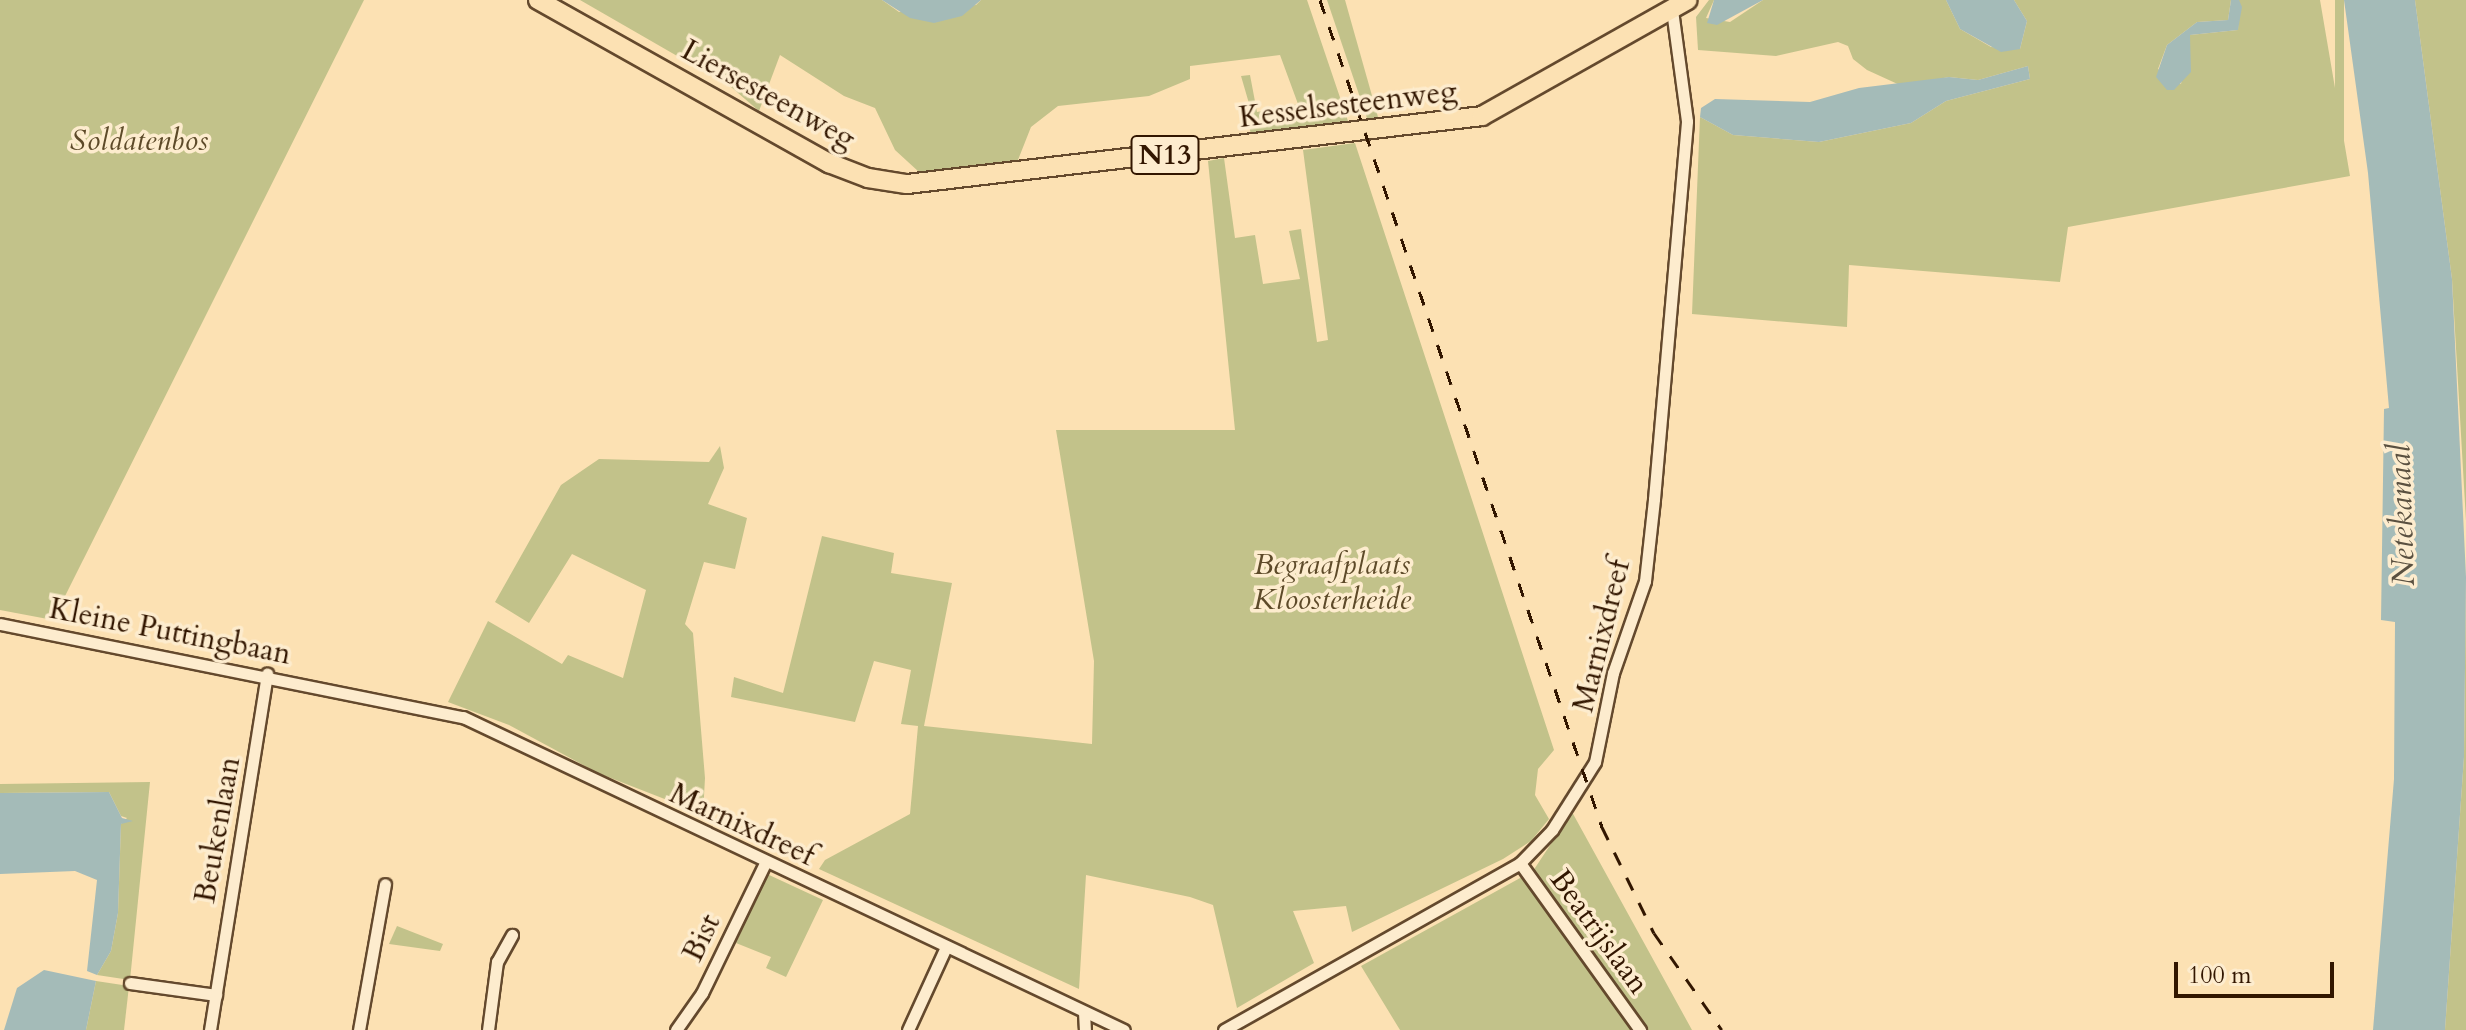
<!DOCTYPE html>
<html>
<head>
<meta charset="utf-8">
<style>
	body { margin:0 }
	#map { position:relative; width:2466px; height:1030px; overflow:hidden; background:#fce1b3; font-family:Cardo,serif }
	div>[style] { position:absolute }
	.green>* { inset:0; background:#c2c28a; transform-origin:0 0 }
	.water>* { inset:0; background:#a4bbb8 }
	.roads { filter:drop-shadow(2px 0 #64492d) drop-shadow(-2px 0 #64492d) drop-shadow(0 2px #64492d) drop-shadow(0 -2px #64492d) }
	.minor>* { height:11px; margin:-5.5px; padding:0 5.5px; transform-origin:5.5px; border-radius:5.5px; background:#fdecce }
	.primary>* { height:18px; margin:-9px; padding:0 9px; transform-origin:9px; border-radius:9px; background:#fce1b3 }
	.rail>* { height:3px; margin-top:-1.5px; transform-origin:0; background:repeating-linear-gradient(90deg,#321600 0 14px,transparent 0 28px) }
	span { translate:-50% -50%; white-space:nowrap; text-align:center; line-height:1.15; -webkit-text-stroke:7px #fdecce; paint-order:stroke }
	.shield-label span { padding:2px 6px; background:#fdecce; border:2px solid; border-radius:6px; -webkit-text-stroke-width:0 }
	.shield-label { font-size:28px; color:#321600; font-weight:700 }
	.street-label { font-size:30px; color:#321600 }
	.park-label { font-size:30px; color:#5d4a29; font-style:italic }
	.water-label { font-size:32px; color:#5a5040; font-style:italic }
	.scale { position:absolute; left:2174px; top:962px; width:160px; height:36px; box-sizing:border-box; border:4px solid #321600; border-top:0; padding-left:10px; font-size:24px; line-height:28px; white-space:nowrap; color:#321600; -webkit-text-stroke:6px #fdecce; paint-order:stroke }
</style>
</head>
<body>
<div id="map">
	<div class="green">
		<div style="clip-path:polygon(0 0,364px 0,53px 620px,0 610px)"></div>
		<div style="clip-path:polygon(580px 0,882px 0,899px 12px,976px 5px,981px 0,1307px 0,1350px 127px,1252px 140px,1249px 125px,1255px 124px,1241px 76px,1250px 75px,1257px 112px,1298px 104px,1280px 55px,1190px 66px,1190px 79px,1149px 96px,1058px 106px,1031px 127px,1016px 165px,919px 172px,895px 150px,875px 108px,844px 96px,780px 55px,759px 111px,731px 87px)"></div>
		<div style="clip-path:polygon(1327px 0,1345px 0,1378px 117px,1369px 124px)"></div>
		<div style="clip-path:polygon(1709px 0,1714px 0,1706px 18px,1730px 22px,1763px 0,1946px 0,1960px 29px,1991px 47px,2020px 49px,2027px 21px,2014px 0,2231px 0,2228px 20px,2197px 22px,2167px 45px,2158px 69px,2181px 84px,2190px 35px,2238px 30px,2239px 0,2320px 0,2350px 176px,2068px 227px,2060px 282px,1849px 265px,1847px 327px,1692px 314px,1700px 117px,1733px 135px,1819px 142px,1911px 123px,1946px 101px,2030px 79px,2028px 66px,1978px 80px,1949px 77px,1902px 86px,1867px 70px,1853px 59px,1848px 46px,1838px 42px,1776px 56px,1698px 50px,1696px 17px)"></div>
		<div style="left:2335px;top:0;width:9px;height:176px"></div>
		<div style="clip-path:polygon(2415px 0,2466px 0,2466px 521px,2452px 279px)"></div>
		<div style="clip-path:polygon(1355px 143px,1554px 750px,1538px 769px,1535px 795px,1549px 819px,1531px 841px,1503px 859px,1352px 932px,1346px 906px,1293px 911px,1314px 963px,1237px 1008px,1213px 905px,1190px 897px,1086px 875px,1079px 989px,819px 869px,825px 860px,910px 814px,918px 726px,901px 724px,911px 670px,874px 661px,855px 722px,731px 697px,734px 677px,783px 693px,822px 536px,894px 553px,891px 573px,952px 583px,924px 726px,1092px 744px,1094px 661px,1056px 430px,1235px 430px,1208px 161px,1224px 158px,1235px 238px,1255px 235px,1263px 284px,1300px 279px,1289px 231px,1301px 229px,1317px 342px,1328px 340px,1303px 150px)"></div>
		<div style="clip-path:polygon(720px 446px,724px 468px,708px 504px,747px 518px,735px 569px,704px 562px,685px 624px,693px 633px,705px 778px,703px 814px,598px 773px,509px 725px,448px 702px,488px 621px,562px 664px,568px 655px,623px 678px,646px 590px,572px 554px,529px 623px,495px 602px,561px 485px,599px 459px,709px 462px)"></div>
		<div style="clip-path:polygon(2466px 577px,2466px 1030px,2445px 1030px,2464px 757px)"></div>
		<div style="clip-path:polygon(150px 782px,130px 980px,97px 975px,111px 951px,118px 913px,121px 824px,127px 818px,121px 816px,109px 792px,0 793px,0 784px)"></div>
		<div style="clip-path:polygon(1572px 812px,1692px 1030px,1400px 1030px,1361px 966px,1533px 871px)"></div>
		<div style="clip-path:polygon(767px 874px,823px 900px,786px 977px,766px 968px,771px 957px,736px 943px)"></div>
		<div style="clip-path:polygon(397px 926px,443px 944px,440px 951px,389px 944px)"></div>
		<div style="clip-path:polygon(96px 981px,129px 986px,124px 1030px,86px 1030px)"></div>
	</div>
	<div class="water">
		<div style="clip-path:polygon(882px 0,981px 0,962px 16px,934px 23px,910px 18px)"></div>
		<div style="clip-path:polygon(1714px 0,1763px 0,1717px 25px,1707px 23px)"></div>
		<div style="clip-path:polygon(1946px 0,2014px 0,2027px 21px,2020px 49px,2001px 52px,1960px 29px)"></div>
		<div style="clip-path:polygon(2231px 0,2239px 0,2242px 7px,2238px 30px,2190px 35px,2191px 72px,2174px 90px,2167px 90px,2156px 77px,2167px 45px,2197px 22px,2228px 20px)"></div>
		<div style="clip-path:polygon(2344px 0,2415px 0,2452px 279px,2466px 577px,2464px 757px,2445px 1030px,2373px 1030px,2394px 779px,2395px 622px,2381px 620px,2384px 409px,2389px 408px,2368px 173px)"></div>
		<div style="clip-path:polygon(2028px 66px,2030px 79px,1946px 101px,1911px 123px,1819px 142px,1733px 135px,1700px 117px,1701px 108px,1715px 99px,1810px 102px,1859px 88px,1949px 77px,1978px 80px)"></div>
		<div style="clip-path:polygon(109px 792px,122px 818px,133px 821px,121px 824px,118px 913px,111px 951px,97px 975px,87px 971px,97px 880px,75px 871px,0 874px,0 793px)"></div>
		<div style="clip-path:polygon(44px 970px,96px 981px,86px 1030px,4px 1030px,17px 988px)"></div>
	</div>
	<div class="roads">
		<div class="minor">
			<div style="left:0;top:624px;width:472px;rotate:11.4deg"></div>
			<div style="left:463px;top:717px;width:731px;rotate:25.34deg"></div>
			<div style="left:1520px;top:863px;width:206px;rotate:54.3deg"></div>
			<div style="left:130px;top:983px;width:87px;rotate:7.9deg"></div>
			<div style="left:1084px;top:1012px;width:18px;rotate:87deg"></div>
			<div style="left:210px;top:1030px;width:361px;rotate:-80.9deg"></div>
			<div style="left:359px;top:1030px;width:148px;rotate:-79.9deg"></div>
			<div style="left:488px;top:1030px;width:69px;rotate:-82.5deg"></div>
			<div style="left:497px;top:962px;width:31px;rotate:-61deg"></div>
			<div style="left:676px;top:1030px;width:45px;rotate:-54.9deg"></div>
			<div style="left:702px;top:993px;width:144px;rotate:-64.1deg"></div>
			<div style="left:908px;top:1030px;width:91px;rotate:-65.4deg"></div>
			<div style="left:1224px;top:1030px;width:340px;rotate:-29.4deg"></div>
			<div style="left:1520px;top:863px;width:46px;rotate:-45.9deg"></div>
			<div style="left:1552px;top:830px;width:80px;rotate:-57.7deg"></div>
			<div style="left:1595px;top:762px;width:91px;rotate:-78.6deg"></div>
			<div style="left:1613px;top:673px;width:97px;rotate:-70.8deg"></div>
			<div style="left:1645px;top:581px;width:82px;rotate:-83.7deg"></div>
			<div style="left:1654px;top:499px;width:379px;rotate:-85deg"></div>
			<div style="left:1687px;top:121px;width:112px;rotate:-97.7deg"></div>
		</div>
		<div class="primary">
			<div style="left:538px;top:0;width:334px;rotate:29.3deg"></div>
			<div style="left:829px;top:163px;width:42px;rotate:21deg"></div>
			<div style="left:868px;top:178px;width:39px;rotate:9deg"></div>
			<div style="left:907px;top:184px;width:579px;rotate:-6.74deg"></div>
			<div style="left:1482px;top:116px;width:236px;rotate:-29.4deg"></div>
		</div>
	</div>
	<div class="rail">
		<div style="left:1320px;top:0;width:874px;rotate:71.17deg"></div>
		<div style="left:1602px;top:827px;width:118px;rotate:63.9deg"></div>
		<div style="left:1654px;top:933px;width:118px;rotate:55deg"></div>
	</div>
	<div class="shield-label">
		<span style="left:1165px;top:155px">N13</span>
	</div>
	<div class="street-label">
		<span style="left:768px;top:95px;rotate:29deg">Liersesteenweg</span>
		<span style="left:1348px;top:105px;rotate:-7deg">Kesselsesteenweg</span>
		<span style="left:170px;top:632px;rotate:11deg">Kleine Puttingbaan</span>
		<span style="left:1602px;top:636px;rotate:-76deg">Marnixdreef</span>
		<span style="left:742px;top:825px;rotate:25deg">Marnixdreef</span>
		<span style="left:218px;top:830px;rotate:-80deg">Beukenlaan</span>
		<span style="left:1599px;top:932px;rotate:54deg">Beatrijslaan</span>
		<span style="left:702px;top:938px;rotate:-64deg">Bist</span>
	</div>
	<div class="park-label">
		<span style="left:139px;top:141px">Soldatenbos</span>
		<span style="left:1332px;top:582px">Begraafplaats<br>Kloosterheide</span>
	</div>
	<div class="water-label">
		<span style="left:2402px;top:515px;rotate:-92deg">Netekanaal</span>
	</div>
	<div class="scale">100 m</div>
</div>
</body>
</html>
